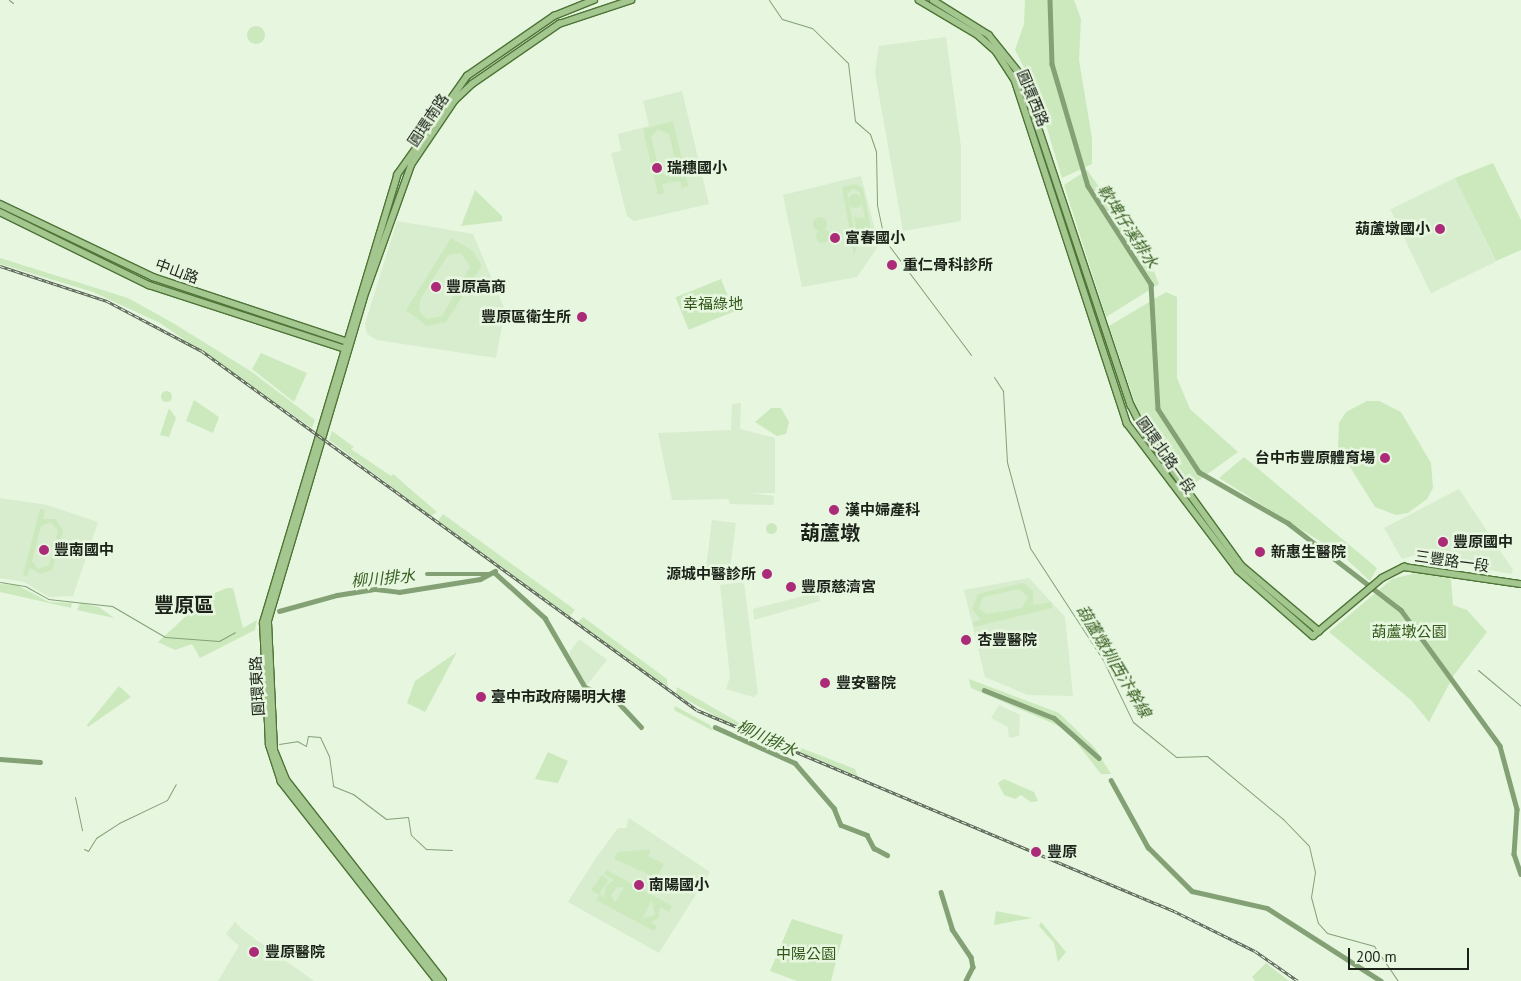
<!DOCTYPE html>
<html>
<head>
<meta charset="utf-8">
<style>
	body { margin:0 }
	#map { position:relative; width:1521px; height:981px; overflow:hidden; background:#e6f6df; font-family:"PT Sans","Noto Sans TC",sans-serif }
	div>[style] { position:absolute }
	.built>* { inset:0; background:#d8ecce; transform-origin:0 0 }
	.green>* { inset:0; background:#cce9be; transform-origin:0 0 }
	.round { border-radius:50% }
	.stream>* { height:1px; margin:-0.5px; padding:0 0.5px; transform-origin:0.5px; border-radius:0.5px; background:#84a176 }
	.canal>* { height:4.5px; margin:-2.25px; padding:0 2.25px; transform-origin:2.25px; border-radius:2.25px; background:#84a176 }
	.roads { filter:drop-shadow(1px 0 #4d7436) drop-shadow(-1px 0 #4d7436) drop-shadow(0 1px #4d7436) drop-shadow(0 -1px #4d7436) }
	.primary>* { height:5.5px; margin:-2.75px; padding:0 2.75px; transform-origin:2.75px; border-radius:2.75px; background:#a4c68f }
	.rail>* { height:3px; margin-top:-1.5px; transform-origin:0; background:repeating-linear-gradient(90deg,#e6f6df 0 4px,#565f52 0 8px); box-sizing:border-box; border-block:1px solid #565f52 }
	.dots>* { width:14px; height:14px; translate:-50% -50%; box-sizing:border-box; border:2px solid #e6f6df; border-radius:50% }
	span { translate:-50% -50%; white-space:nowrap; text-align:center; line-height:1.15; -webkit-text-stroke:5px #e6f6df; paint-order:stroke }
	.street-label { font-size:15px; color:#1c2219 }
	.poi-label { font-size:15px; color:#1c2219; font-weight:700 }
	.left { translate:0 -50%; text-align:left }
	.right { translate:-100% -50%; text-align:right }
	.park-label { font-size:15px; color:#325719 }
	.water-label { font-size:16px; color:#3a6023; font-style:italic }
	.district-label { font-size:20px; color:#1c2219; font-weight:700 }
	.scale { position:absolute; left:1348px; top:948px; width:121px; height:22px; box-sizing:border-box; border:2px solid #1c2219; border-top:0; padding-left:6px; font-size:15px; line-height:18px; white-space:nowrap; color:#1c2219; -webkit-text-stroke:4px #e6f6df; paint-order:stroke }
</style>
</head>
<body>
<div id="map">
	<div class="built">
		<div style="clip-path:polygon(946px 37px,961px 147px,961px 221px,903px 231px,875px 72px,879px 46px)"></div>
		<div style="clip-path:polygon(682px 91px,709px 204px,634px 221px,627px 216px,611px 153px,621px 151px,618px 134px,649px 126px,643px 101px)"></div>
		<div style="clip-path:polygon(861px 176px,879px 245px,857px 277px,802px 287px,783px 195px)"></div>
		<div style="left:1455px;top:178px;width:93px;height:72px;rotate:64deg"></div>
		<div style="clip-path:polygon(397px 221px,473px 234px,505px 310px,496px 358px,377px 340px,367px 334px,365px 324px)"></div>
		<div style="clip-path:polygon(741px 403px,740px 429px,775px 438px,775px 493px,749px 493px,774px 496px,773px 505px,730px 504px,728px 499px,672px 500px,658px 433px,731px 430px,732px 404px)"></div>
		<div style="clip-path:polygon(1459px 489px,1513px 570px,1511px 574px,1415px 555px,1402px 559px,1384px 528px)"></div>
		<div style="clip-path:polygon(0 498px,47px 505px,98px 522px,73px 596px,49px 597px,24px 582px,0 578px)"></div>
		<div style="left:712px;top:520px;width:24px;height:59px;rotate:7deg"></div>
		<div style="clip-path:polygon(1029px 578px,1065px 617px,1073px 696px,1028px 695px,985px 677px,964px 590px)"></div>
		<div style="clip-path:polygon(744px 582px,758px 694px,753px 697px,726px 689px,730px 677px,720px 585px)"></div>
		<div style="clip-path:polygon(818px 592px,820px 601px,754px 620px,753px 609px)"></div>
		<div style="clip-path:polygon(579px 639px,607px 660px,587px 685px,579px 679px,569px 653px)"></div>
		<div style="clip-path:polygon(999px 705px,1020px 715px,1019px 736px,1009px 738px,1008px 727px,991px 718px)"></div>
		<div style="clip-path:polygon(629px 818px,710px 872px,659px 953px,568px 902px,596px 858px,618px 828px,626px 828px)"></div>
		<div style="clip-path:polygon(235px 922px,244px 931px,314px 981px,218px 981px,239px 946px,226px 934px)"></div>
	</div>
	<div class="green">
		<div style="clip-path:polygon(1025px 0,1074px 0,1081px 19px,1079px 60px,1092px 138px,1092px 164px,1062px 178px,1035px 89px,1015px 50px,1024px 24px)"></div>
		<div class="round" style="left:247px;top:26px;width:18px;height:18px"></div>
		<div style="clip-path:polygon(evenodd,673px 121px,688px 186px,682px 188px,680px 181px,662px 184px,664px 193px,658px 195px,643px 129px,673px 121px,658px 129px,669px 134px,677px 169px,671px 177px,660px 173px,651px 137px,658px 129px)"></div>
		<div style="clip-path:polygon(1493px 163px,1521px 220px,1521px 250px,1496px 261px,1455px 178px)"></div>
		<div style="clip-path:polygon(1087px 170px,1147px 254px,1159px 284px,1106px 317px,1064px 185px)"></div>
		<div style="clip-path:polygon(evenodd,856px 184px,863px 189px,872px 235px,867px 245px,857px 246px,854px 255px,842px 187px,856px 184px,854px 188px,860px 193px,865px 218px,854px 217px,857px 233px,867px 231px,868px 236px,863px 243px,856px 239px,847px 194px,854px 188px)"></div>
		<div style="clip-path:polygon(475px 190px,502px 216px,502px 221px,461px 226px)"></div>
		<div class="round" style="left:848px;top:194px;width:14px;height:14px"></div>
		<div class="round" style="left:813px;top:217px;width:14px;height:14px"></div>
		<div class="round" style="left:816px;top:229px;width:14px;height:14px"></div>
		<div style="clip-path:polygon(evenodd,451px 238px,473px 251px,482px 266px,446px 322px,427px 326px,406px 310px,451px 238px,461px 253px,470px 267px,442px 316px,427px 319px,419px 311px,420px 300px,448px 255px,461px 253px)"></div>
		<div style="clip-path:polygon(0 258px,128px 298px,173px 323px,252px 372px,315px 420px,312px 428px,160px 323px,93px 292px,0 264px)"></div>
		<div style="left:721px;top:279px;width:35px;height:49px;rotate:68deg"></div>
		<div style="clip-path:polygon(1166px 292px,1177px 297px,1177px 378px,1190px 409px,1238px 452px,1191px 486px,1141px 421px,1109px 326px)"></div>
		<div style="clip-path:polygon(261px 353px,307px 373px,294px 402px,252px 369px)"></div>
		<div class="round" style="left:160.5px;top:390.5px;width:11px;height:11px"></div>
		<div style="clip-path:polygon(194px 400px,219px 417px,213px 433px,186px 421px)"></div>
		<div style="clip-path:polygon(1367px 401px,1379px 401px,1401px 412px,1431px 463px,1433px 488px,1427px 499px,1408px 513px,1396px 515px,1375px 507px,1338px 448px,1339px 423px,1346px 412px)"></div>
		<div style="clip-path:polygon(169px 408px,176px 418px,169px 437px,160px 435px)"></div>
		<div style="clip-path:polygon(771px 408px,781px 408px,789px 422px,786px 434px,777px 436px,755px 422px)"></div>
		<div style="clip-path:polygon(332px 431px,354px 447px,351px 449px,391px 476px,393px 474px,437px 512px,431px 516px,329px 440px)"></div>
		<div style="clip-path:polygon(1244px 457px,1377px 568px,1370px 581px,1342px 555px,1219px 478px)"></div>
		<div style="clip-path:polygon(evenodd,40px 509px,45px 510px,43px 519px,56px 519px,63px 531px,52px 570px,41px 574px,30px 568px,27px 576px,23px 575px,40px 509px,51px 522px,58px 531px,49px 565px,38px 569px,32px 561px,41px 526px,51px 522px)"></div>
		<div style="left:443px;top:514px;width:163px;height:9px;rotate:36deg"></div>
		<div class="round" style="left:765.5px;top:522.5px;width:11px;height:11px"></div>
		<div style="clip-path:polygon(1420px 572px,1451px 579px,1453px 605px,1467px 610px,1487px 632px,1454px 675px,1429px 722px,1411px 700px,1329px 632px,1392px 579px)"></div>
		<div style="clip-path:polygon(evenodd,1023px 583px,1033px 591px,1033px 605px,1051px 602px,1052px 608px,974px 627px,973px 622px,981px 620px,972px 609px,978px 594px,1023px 583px,1019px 589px,1028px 597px,1022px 608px,987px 614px,979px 609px,983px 597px,1019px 589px)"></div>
		<div style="clip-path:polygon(0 584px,17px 585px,49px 602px,72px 603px,71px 608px,0 592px)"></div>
		<div style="clip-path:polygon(227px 588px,233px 588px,243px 628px,257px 620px,255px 630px,200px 658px,192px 644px,175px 650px,158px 642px,208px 596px)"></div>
		<div style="clip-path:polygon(80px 603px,99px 607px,114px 618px,77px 610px)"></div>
		<div style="clip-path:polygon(583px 617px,667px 679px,668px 689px,577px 623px)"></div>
		<div style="clip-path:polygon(457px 652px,425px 712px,407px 703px,415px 681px)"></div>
		<div style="clip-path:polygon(969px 679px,1059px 713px,1095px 748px,1111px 774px,1101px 774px,1066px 729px,971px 688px)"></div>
		<div style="clip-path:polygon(119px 686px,131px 697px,88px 727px,87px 725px)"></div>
		<div style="clip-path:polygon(677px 687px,745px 726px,855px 769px,858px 777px,741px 730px,676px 694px)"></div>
		<div style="clip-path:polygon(675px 706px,710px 725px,713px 731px,674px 710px)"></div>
		<div style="clip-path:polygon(548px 752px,568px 761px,558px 783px,535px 779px)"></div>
		<div style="clip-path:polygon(1004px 779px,1034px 792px,1038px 801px,1031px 802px,1021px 795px,1015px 799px,1004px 795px,998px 783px)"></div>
		<div style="clip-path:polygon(651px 849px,648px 856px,664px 864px,657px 878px,614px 859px,618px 852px)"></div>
		<div style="clip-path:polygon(evenodd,607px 870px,672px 906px,669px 912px,660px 907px,659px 917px,651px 923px,657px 926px,654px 931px,596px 900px,599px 895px,591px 890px,602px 875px,609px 880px,599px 894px,604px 897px,606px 886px,614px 880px,604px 874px,607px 870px,618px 887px,624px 887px,615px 903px,611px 894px,618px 887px,607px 870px,652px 902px,655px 915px,643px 918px,651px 902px,652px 902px)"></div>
		<div style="clip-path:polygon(996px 911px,1032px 918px,994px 925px)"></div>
		<div style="clip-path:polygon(792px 919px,843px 935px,831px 981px,797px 981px,770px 971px)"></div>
		<div style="clip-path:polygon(1041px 922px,1066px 952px,1058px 962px,1054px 943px,1039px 926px)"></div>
		<div style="clip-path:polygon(1266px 963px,1289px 981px,1255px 981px,1252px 977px)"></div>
	</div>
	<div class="stream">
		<div style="left:9px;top:0;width:5px;rotate:37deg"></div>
		<div style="left:769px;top:0;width:23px;rotate:56deg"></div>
		<div style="left:782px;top:19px;width:31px;rotate:17deg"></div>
		<div style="left:812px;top:28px;width:50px;rotate:44.2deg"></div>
		<div style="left:848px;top:63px;width:58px;rotate:83.1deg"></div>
		<div style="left:855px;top:121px;width:20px;rotate:41deg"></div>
		<div style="left:870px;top:134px;width:18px;rotate:71deg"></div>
		<div style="left:876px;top:151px;width:54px;rotate:88.9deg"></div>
		<div style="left:877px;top:205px;width:35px;rotate:78deg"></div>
		<div style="left:884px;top:239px;width:145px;rotate:53.1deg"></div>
		<div style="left:994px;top:377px;width:17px;rotate:57deg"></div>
		<div style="left:1003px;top:391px;width:71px;rotate:86.8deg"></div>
		<div style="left:1007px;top:462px;width:89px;rotate:75deg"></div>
		<div style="left:1030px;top:548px;width:134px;rotate:56.9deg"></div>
		<div style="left:1103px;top:660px;width:69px;rotate:64.2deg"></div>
		<div style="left:1133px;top:722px;width:55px;rotate:39.1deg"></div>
		<div style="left:1176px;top:757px;width:31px;rotate:-2deg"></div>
		<div style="left:1207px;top:756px;width:99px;rotate:39.7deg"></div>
		<div style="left:1283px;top:819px;width:37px;rotate:46deg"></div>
		<div style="left:1309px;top:846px;width:27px;rotate:77deg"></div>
		<div style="left:1315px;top:872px;width:25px;rotate:99deg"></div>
		<div style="left:1311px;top:897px;width:27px;rotate:75deg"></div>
		<div style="left:1318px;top:923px;width:13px;rotate:48deg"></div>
		<div style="left:1327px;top:933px;width:49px;rotate:15.5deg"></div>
		<div style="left:1374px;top:946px;width:42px;rotate:55.6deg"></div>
		<div style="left:0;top:582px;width:25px;rotate:9deg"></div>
		<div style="left:25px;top:586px;width:26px;rotate:29deg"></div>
		<div style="left:48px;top:599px;width:64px;rotate:6.2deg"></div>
		<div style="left:112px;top:606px;width:61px;rotate:30.3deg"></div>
		<div style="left:165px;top:637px;width:54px;rotate:4.2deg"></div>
		<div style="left:219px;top:641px;width:18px;rotate:-29deg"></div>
		<div style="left:1478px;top:670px;width:56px;rotate:39.9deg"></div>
		<div style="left:279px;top:744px;width:18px;rotate:-9deg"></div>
		<div style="left:297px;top:741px;width:10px;rotate:29deg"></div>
		<div style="left:306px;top:746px;width:10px;rotate:-79deg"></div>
		<div style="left:308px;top:736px;width:12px;rotate:5deg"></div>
		<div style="left:320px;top:737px;width:21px;rotate:65deg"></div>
		<div style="left:329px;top:756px;width:30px;rotate:82deg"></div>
		<div style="left:333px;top:786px;width:22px;rotate:22deg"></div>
		<div style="left:353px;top:794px;width:41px;rotate:37.1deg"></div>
		<div style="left:386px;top:819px;width:22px;rotate:-5deg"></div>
		<div style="left:408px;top:817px;width:18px;rotate:81deg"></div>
		<div style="left:411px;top:835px;width:21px;rotate:43deg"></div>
		<div style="left:426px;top:849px;width:26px;rotate:2deg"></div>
		<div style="left:75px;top:797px;width:34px;rotate:78deg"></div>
		<div style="left:84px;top:849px;width:4px;rotate:27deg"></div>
		<div style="left:88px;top:851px;width:15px;rotate:-58deg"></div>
		<div style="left:96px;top:838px;width:27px;rotate:-33deg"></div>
		<div style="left:119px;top:823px;width:53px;rotate:-25.6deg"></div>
		<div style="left:167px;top:800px;width:18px;rotate:-61deg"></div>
	</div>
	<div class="canal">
		<div style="left:1050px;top:0;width:64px;rotate:88.2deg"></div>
		<div style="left:1052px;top:64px;width:127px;rotate:73.6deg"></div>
		<div style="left:1088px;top:186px;width:117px;rotate:57.3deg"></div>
		<div style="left:1151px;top:284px;width:125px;rotate:86.8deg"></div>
		<div style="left:1158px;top:409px;width:75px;rotate:56.9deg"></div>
		<div style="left:1199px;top:472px;width:103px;rotate:29.8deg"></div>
		<div style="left:1288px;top:523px;width:143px;rotate:37.6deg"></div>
		<div style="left:1401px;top:610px;width:168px;rotate:53.9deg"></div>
		<div style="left:1500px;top:746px;width:65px;rotate:74.9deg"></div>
		<div style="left:1517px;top:809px;width:45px;rotate:93.8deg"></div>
		<div style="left:1514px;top:854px;width:21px;rotate:71deg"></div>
		<div style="left:494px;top:572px;width:69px;rotate:42deg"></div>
		<div style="left:545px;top:618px;width:80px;rotate:59.9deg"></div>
		<div style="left:585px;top:687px;width:36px;rotate:24deg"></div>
		<div style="left:618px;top:702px;width:34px;rotate:47deg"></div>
		<div style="left:427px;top:574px;width:62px"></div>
		<div style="left:279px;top:611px;width:60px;rotate:-15.4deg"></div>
		<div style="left:337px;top:595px;width:39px;rotate:-9deg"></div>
		<div style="left:376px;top:589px;width:23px;rotate:7deg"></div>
		<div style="left:399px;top:592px;width:82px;rotate:-9.1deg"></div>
		<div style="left:480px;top:579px;width:17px;rotate:-28deg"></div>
		<div style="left:984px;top:690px;width:75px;rotate:21.8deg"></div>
		<div style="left:1054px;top:718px;width:60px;rotate:41.6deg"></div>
		<div style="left:715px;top:727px;width:88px;rotate:24.2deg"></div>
		<div style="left:795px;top:763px;width:60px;rotate:49.1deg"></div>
		<div style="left:834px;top:808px;width:18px;rotate:68deg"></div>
		<div style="left:841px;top:825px;width:28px;rotate:21deg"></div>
		<div style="left:867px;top:835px;width:15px;rotate:62deg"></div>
		<div style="left:874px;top:848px;width:15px;rotate:28deg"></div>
		<div style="left:0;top:759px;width:40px;rotate:4.3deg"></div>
		<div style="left:1111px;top:780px;width:77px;rotate:61.1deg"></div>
		<div style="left:1148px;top:847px;width:62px;rotate:45deg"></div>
		<div style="left:1192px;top:891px;width:77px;rotate:12.8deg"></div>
		<div style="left:1267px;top:908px;width:135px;rotate:32.6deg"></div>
		<div style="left:941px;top:892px;width:39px;rotate:73deg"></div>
		<div style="left:952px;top:929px;width:34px;rotate:56deg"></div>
		<div style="left:971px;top:957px;width:10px;rotate:79deg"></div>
		<div style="left:973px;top:967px;width:16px;rotate:117deg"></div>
	</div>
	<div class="roads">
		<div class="primary">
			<div style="left:919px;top:0;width:69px;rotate:30.7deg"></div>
			<div style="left:978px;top:35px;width:24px;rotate:42deg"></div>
			<div style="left:996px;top:51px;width:35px;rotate:57deg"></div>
			<div style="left:1015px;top:80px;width:361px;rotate:71.9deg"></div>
			<div style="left:1127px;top:423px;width:184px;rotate:52.9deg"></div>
			<div style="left:1238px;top:570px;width:100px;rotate:41.3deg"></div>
			<div style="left:1313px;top:636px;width:90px;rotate:-40deg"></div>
			<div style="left:1382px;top:578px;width:25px;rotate:-27deg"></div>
			<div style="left:1404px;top:567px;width:118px;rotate:8.3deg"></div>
			<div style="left:933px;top:0;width:66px;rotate:32deg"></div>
			<div style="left:989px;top:35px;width:51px;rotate:51.3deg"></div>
			<div style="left:1021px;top:75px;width:348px;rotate:71.6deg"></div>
			<div style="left:1131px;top:405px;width:30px;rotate:63deg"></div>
			<div style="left:1145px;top:432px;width:165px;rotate:54.1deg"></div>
			<div style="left:1242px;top:566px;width:101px;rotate:40.2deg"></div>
			<div style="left:0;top:204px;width:170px;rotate:25.5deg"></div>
			<div style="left:153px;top:277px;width:206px;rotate:18.4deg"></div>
			<div style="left:0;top:212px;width:166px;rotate:26.1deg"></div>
			<div style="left:149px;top:285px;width:204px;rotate:18deg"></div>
			<div style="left:437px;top:981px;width:253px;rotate:-128.1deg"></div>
			<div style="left:281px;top:782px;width:39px;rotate:-108deg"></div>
			<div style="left:269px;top:745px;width:122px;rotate:-92.8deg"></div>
			<div style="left:263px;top:623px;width:468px;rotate:-73.3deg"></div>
			<div style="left:397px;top:175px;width:121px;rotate:-54.7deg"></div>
			<div style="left:467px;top:76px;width:106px;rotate:-34.6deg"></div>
			<div style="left:554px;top:16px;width:43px;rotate:-21.8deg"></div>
			<div style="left:443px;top:981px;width:255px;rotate:-128deg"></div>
			<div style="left:286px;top:780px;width:32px;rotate:-112deg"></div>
			<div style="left:274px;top:750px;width:129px;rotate:-92.7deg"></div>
			<div style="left:268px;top:621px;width:344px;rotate:-73.5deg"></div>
			<div style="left:366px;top:291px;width:134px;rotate:-70.3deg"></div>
			<div style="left:411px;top:165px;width:78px;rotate:-55.9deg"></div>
			<div style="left:455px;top:100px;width:23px;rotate:-43deg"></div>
			<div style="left:472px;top:84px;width:106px;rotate:-34.6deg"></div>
			<div style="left:559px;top:24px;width:76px;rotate:-18.4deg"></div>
		</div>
	</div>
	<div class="rail">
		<div style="left:0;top:266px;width:113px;rotate:18.1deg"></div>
		<div style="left:107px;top:301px;width:107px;rotate:27.8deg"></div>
		<div style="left:202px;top:351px;width:611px;rotate:35.95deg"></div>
		<div style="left:697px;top:710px;width:518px;rotate:22.85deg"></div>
		<div style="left:1174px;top:911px;width:90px;rotate:26.3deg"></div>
		<div style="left:1255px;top:951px;width:52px;rotate:34.9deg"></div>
	</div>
	<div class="dots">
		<div style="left:657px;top:168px;background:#ac2b78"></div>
		<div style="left:1440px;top:229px;background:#ac2b78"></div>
		<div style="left:835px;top:238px;background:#ac2b78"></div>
		<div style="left:892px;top:265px;background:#ac2b78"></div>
		<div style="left:436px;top:287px;background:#ac2b78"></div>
		<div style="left:582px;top:317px;background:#ac2b78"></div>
		<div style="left:1385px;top:458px;background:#ac2b78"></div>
		<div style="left:834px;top:510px;background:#ac2b78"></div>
		<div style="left:1443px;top:542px;background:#ac2b78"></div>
		<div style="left:44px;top:550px;background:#ac2b78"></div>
		<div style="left:1260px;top:552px;background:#ac2b78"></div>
		<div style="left:767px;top:574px;background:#ac2b78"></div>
		<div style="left:791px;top:587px;background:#ac2b78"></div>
		<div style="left:966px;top:640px;background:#ac2b78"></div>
		<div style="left:825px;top:683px;background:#ac2b78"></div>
		<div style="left:481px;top:697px;background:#ac2b78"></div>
		<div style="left:1036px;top:852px;background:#ac2b78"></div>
		<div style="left:639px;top:885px;background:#ac2b78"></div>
		<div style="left:254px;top:952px;background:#ac2b78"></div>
	</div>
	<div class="street-label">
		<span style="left:1033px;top:98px;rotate:68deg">圓環西路</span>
		<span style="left:428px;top:120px;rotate:-56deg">圓環南路</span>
		<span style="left:177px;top:271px;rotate:20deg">中山路</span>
		<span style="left:1166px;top:455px;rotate:55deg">圓環北路一段</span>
		<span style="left:1452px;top:561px;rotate:8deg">三豐路一段</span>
		<span style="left:257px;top:686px;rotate:-93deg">圓環東路</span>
	</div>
	<div class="poi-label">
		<span class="left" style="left:667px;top:168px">瑞穗國小</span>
		<span class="right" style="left:1430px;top:229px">葫蘆墩國小</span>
		<span class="left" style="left:845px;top:238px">富春國小</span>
		<span class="left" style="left:903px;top:265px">重仁骨科診所</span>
		<span class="left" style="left:446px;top:287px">豐原高商</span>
		<span class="right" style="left:571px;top:317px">豐原區衛生所</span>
		<span class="right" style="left:1375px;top:458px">台中市豐原體育場</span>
		<span class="left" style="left:845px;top:510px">漢中婦產科</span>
		<span class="left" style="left:1453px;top:542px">豐原國中</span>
		<span class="left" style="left:54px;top:550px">豐南國中</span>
		<span class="left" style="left:1271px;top:552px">新惠生醫院</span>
		<span class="right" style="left:756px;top:574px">源城中醫診所</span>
		<span class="left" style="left:801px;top:587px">豐原慈濟宮</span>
		<span class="left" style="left:977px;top:640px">杏豐醫院</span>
		<span class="left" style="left:836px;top:683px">豐安醫院</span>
		<span class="left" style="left:491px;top:697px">臺中市政府陽明大樓</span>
		<span class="left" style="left:1047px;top:852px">豐原</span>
		<span class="left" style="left:649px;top:885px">南陽國小</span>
		<span class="left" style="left:265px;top:952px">豐原醫院</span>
	</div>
	<div class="park-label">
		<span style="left:713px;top:304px">幸福綠地</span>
		<span style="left:1409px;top:632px">葫蘆墩公園</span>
		<span style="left:806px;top:954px">中陽公園</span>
	</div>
	<div class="water-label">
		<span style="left:1128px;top:226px;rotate:57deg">軟埤仔溪排水</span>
		<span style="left:383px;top:578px;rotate:-5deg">柳川排水</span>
		<span style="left:1114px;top:661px;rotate:59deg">葫蘆燉圳西汴幹線</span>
		<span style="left:767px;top:738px;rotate:25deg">柳川排水</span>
	</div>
	<div class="district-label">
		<span style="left:830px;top:533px">葫蘆墩</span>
		<span style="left:184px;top:605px">豐原區</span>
	</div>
	<div class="scale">200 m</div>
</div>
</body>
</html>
